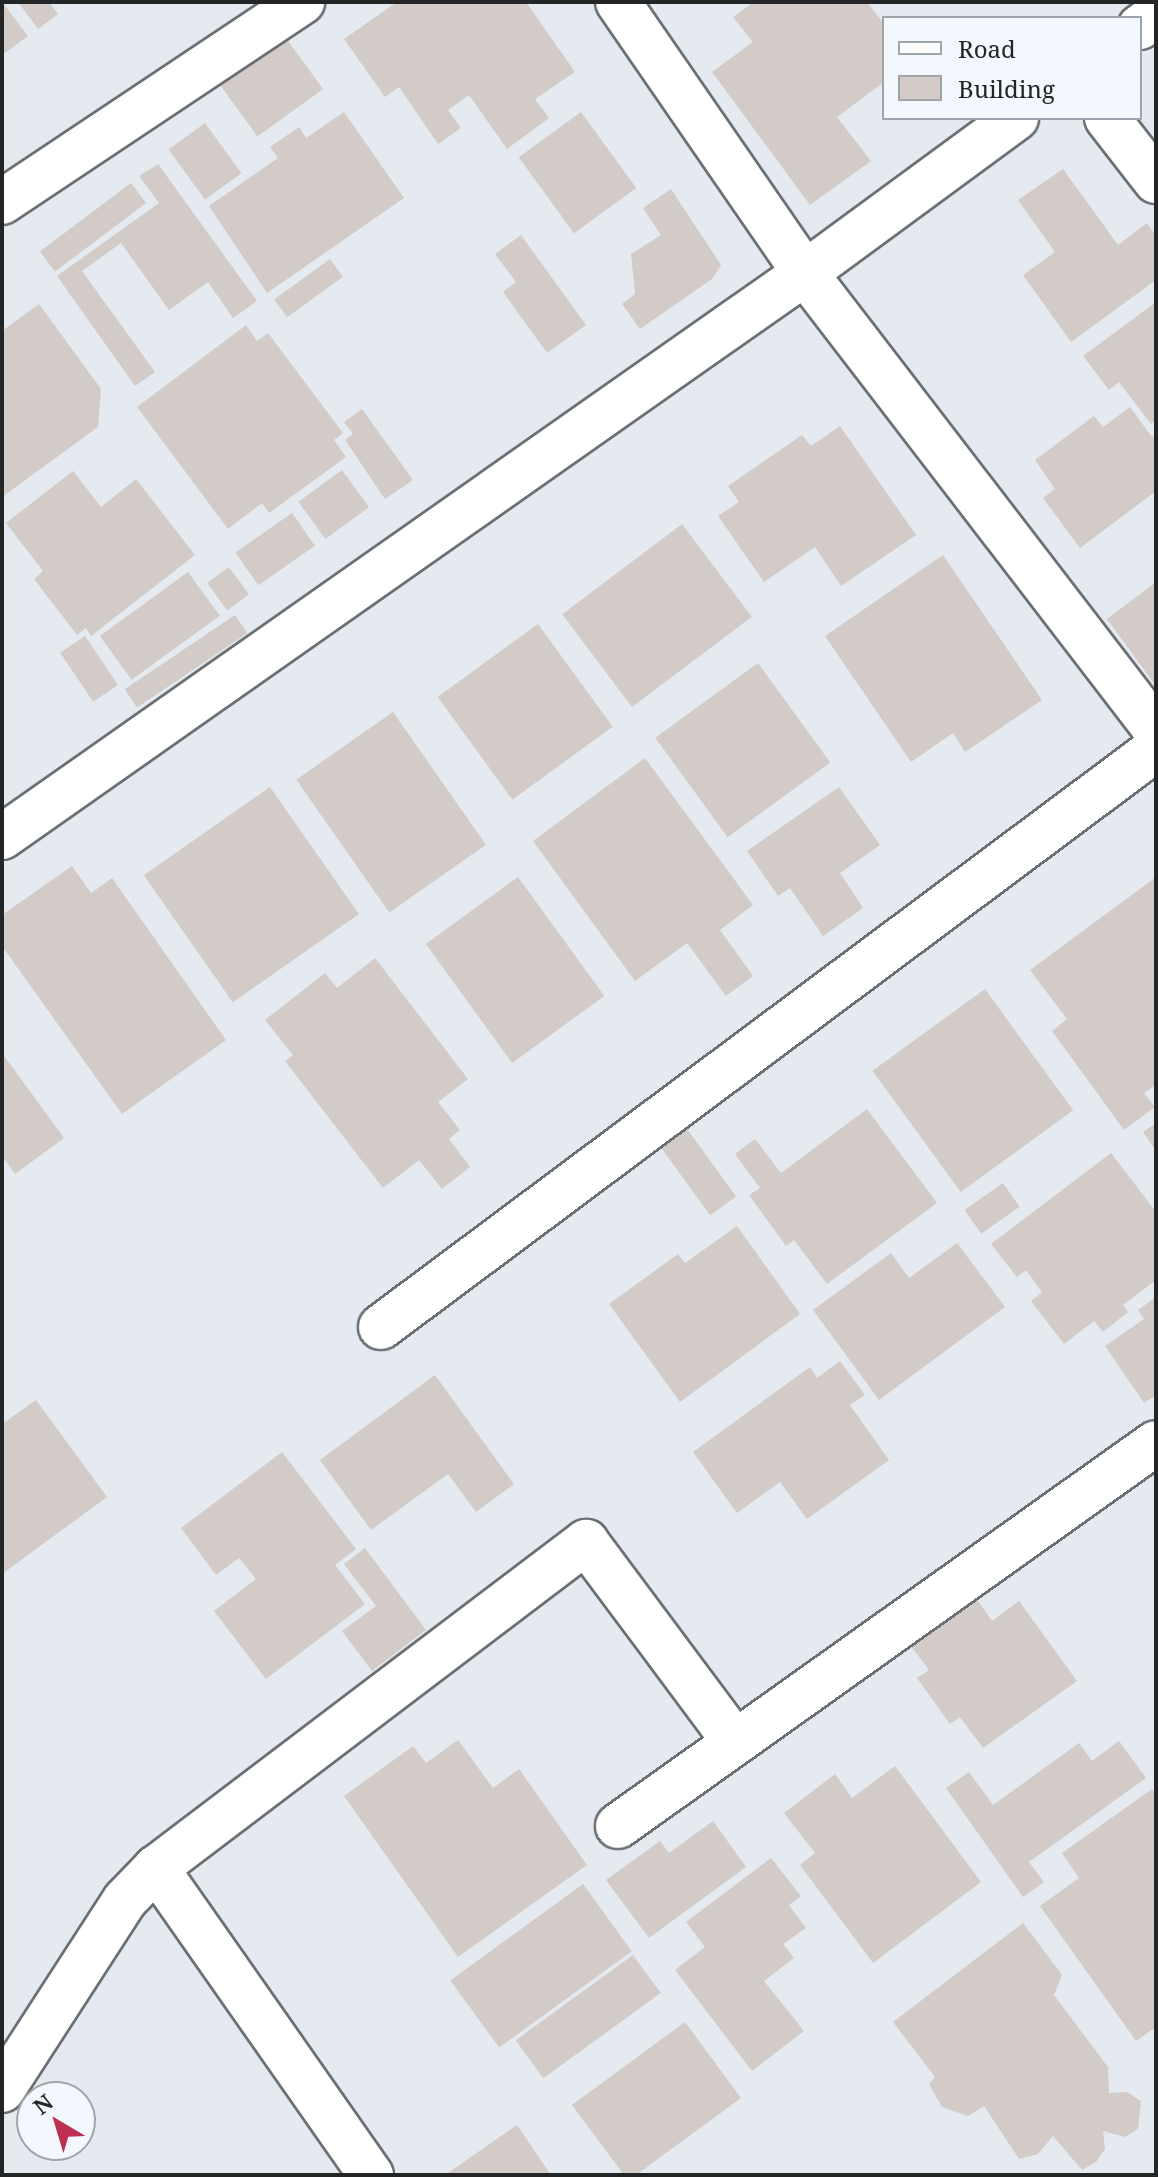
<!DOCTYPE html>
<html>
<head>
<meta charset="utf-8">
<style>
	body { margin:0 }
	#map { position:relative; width:1158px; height:2177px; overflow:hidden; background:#e4eaef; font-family:"Noto Serif",serif }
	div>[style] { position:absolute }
	.building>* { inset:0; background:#d2cbc8; transform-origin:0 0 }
	.roads { filter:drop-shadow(2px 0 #6b7074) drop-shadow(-2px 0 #6b7074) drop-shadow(0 2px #6b7074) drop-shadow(0 -2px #6b7074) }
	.minor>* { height:44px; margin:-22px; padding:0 22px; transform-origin:22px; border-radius:22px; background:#fff }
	span { translate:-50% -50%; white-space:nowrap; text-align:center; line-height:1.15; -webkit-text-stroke:6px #f2f8fd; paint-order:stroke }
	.frame { position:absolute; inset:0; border:4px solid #232527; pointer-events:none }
	.legend { position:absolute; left:882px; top:16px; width:260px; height:104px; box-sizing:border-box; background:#f2f8fd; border:2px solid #9fa4a7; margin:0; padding:10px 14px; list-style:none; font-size:24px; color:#232527 }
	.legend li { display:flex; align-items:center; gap:16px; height:40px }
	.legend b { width:40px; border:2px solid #9fa4a7 }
	.north { position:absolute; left:16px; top:2081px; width:80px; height:80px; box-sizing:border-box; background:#f2f8fd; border:2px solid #9fa4a7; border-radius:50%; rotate:322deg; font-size:22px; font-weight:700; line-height:32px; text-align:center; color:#232527 }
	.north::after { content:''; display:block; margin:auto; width:28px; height:36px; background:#bf2f51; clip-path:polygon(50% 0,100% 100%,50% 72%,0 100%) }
</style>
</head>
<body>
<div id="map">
	<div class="building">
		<div style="clip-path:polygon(2px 2px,28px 36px,2px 55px)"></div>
		<div style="clip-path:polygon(18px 2px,49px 2px,58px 14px,38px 29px)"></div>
		<div style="clip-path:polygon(397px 2px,526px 2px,575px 72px,535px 99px,549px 118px,507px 149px,469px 95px,448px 110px,461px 128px,438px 144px,399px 87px,385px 97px,344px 39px)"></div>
		<div style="clip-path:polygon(754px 2px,867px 2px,884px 24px,884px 82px,837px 117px,871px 161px,810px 205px,712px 72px,753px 42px,733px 17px)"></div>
		<div style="left:286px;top:38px;width:63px;height:81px;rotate:54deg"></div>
		<div style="clip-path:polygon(344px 112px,404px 198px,267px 293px,209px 206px,278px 158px,270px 147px,299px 127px,306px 138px)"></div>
		<div style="left:581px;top:112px;width:94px;height:77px;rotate:54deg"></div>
		<div style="left:205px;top:123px;width:62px;height:45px;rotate:54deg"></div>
		<div style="clip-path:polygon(158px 164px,257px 301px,233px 318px,208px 282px,169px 310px,121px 243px,82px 271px,155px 372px,135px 386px,57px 276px,159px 203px,139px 176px)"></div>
		<div style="clip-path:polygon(1063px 169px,1118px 245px,1147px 223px,1156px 236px,1156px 280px,1071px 342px,1023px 275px,1055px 252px,1018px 200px)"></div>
		<div style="left:131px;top:183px;width:25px;height:114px;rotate:53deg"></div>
		<div style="clip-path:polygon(671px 189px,721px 265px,712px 279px,640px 329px,622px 304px,635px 294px,631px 254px,661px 235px,643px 208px)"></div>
		<div style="clip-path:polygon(521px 235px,586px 325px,547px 353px,503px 292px,516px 282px,495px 254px)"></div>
		<div style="left:330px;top:259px;width:22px;height:69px;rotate:54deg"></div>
		<div style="clip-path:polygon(1156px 302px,1156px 420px,1151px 424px,1119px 382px,1109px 390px,1083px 356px)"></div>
		<div style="clip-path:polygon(39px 304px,101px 389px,98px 427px,2px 497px,2px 331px)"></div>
		<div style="clip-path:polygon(246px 325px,257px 341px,268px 333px,343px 433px,334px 440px,346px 457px,269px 513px,262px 503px,228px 529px,137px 407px)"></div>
		<div style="clip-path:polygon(1130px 407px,1152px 437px,1156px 435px,1156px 491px,1080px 548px,1043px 498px,1055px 489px,1035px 460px,1094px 416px,1103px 427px)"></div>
		<div style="clip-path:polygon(362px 409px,413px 480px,385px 499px,345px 440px,353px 434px,344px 422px)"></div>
		<div style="clip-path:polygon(840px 426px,916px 535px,841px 586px,815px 547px,764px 582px,718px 516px,739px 502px,728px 486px,802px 435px,811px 446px)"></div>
		<div style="left:342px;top:470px;width:46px;height:54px;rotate:54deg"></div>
		<div style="clip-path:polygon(73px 471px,101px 507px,136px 479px,195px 555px,91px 636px,86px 628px,77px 635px,34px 579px,43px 571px,6px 523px)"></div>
		<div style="left:292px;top:513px;width:40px;height:69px;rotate:55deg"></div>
		<div style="left:682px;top:524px;width:116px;height:150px;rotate:53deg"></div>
		<div style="clip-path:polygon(943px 555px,1042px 700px,965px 752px,953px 733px,911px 762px,825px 636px)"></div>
		<div style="left:229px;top:567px;width:34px;height:27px;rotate:54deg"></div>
		<div style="left:188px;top:572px;width:54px;height:109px;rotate:54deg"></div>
		<div style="clip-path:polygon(1156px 582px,1156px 686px,1107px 619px)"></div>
		<div style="left:235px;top:615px;width:22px;height:133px;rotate:56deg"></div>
		<div style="left:538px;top:624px;width:127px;height:124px;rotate:54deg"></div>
		<div style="left:85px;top:636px;width:59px;height:30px;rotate:56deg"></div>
		<div style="left:758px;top:663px;width:123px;height:127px;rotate:54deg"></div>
		<div style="left:393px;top:712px;width:162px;height:118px;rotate:55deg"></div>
		<div style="clip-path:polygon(645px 758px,753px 905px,720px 930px,753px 976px,726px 996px,687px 943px,635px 981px,533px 841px)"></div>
		<div style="left:270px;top:787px;width:155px;height:154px;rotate:55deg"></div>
		<div style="clip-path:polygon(839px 787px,880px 845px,840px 873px,863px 908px,823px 936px,790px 888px,778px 896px,747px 851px)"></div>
		<div style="clip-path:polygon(72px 866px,91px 893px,112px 878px,226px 1040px,122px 1114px,2px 946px,2px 915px)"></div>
		<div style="left:518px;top:877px;width:147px;height:114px;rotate:54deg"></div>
		<div style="clip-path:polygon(1156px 877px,1156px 1085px,1144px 1093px,1155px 1107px,1124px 1130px,1052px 1031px,1067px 1019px,1030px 970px)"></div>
		<div style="clip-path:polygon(375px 958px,468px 1079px,438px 1102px,460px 1130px,449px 1139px,470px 1167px,442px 1189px,419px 1160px,383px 1188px,285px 1061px,293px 1055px,265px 1020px,325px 973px,337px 988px)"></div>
		<div style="left:985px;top:989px;width:150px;height:139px;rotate:54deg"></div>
		<div style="clip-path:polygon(2px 1053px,64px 1138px,15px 1174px,2px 1156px)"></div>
		<div style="clip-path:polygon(867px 1109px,937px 1203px,827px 1284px,794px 1240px,786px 1246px,749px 1195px,760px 1188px,735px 1154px,755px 1139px,781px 1173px)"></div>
		<div style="left:682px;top:1122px;width:92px;height:32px;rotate:54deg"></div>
		<div style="clip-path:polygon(1156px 1123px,1156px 1151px,1143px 1132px)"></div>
		<div style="clip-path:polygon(1111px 1153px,1156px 1212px,1156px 1280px,1123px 1305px,1128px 1312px,1103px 1332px,1094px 1321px,1064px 1344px,1031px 1301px,1042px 1292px,1026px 1270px,1017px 1277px,991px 1244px)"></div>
		<div style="left:1003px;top:1183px;width:29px;height:47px;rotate:55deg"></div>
		<div style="clip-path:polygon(737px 1226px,800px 1314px,680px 1402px,609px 1304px,678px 1254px,685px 1263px)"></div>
		<div style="clip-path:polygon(957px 1243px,1005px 1307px,879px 1400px,813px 1310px,891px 1253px,909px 1278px)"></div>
		<div style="clip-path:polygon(1156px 1297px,1156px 1395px,1144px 1403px,1105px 1346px,1144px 1319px,1138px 1310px)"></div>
		<div style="clip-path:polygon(840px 1361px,865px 1395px,850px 1405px,889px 1460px,807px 1519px,780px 1482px,737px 1513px,693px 1452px,810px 1367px,817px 1378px)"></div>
		<div style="clip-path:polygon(435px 1375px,514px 1484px,476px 1512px,448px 1474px,371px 1530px,320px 1460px)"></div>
		<div style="clip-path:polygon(36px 1400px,107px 1497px,2px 1574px,2px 1424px)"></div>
		<div style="clip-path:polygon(282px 1452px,356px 1549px,335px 1565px,365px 1604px,266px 1679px,214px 1611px,256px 1579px,239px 1558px,216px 1575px,181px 1528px)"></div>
		<div style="clip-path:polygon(365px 1548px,426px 1630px,372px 1671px,342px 1631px,376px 1606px,344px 1564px)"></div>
		<div style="clip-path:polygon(976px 1598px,992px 1621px,1019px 1601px,1077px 1681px,983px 1748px,960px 1717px,950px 1724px,917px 1678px,929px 1670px,911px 1646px)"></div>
		<div style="clip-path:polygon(458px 1740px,493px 1788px,519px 1769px,587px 1865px,458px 1957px,344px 1796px,413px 1746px,426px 1763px)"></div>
		<div style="clip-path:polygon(1119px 1741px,1146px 1778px,1029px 1862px,1044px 1882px,1023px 1897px,946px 1788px,969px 1772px,993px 1805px,1079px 1743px,1092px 1761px)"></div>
		<div style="clip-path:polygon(895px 1766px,981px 1882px,873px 1963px,800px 1865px,815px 1853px,784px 1813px,835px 1774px,852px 1798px)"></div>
		<div style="clip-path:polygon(1152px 1789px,1156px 1795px,1156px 2027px,1136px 2041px,1040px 1906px,1079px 1878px,1062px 1853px)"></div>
		<div style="clip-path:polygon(713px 1821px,746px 1867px,649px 1938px,606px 1880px,660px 1841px,669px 1853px)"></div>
		<div style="clip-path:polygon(771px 1858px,801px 1896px,789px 1905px,806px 1928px,783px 1944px,794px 1958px,764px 1981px,804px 2031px,752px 2071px,675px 1970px,705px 1947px,686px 1922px)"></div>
		<div style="left:583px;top:1884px;width:83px;height:164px;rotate:54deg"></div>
		<div style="clip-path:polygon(1023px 1923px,1062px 1975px,1054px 1995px,1108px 2067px,1109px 2093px,1127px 2092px,1141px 2101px,1138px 2129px,1125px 2137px,1103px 2131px,1105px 2149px,1096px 2162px,1082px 2170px,1053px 2136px,1038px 2154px,1019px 2159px,984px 2106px,968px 2116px,942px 2107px,929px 2084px,935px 2077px,893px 2022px)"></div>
		<div style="left:633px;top:1955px;width:47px;height:145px;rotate:54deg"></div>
		<div style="clip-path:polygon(685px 2022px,741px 2098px,636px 2175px,624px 2175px,572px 2105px)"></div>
		<div style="clip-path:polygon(517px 2125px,551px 2175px,445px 2175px)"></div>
	</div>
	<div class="roads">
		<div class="minor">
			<div style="left:618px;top:2px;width:329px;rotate:55.4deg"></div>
			<div style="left:805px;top:273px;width:576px;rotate:52.47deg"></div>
			<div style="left:1140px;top:27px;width:19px;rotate:-35deg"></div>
			<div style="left:1107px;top:118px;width:80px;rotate:52.1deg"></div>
			<div style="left:2px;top:202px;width:361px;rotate:-33.7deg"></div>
			<div style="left:2px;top:837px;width:981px;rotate:-35.08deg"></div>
			<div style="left:805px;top:273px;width:262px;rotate:-36.3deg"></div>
			<div style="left:381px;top:1327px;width:967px;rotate:-36.72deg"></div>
			<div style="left:618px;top:1826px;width:660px;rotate:-35.45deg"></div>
			<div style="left:2px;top:2090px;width:226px;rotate:-57.1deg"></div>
			<div style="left:125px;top:1900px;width:45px;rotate:-45.9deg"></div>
			<div style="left:371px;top:2175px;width:375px;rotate:-125deg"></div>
			<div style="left:156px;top:1868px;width:540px;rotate:-37.17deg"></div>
			<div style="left:586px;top:1542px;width:246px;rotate:53.3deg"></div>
		</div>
	</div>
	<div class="frame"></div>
	<ul class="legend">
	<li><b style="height:10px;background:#fff"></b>Road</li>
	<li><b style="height:22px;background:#d2cbc8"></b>Building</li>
	</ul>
	<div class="north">N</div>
</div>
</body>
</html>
